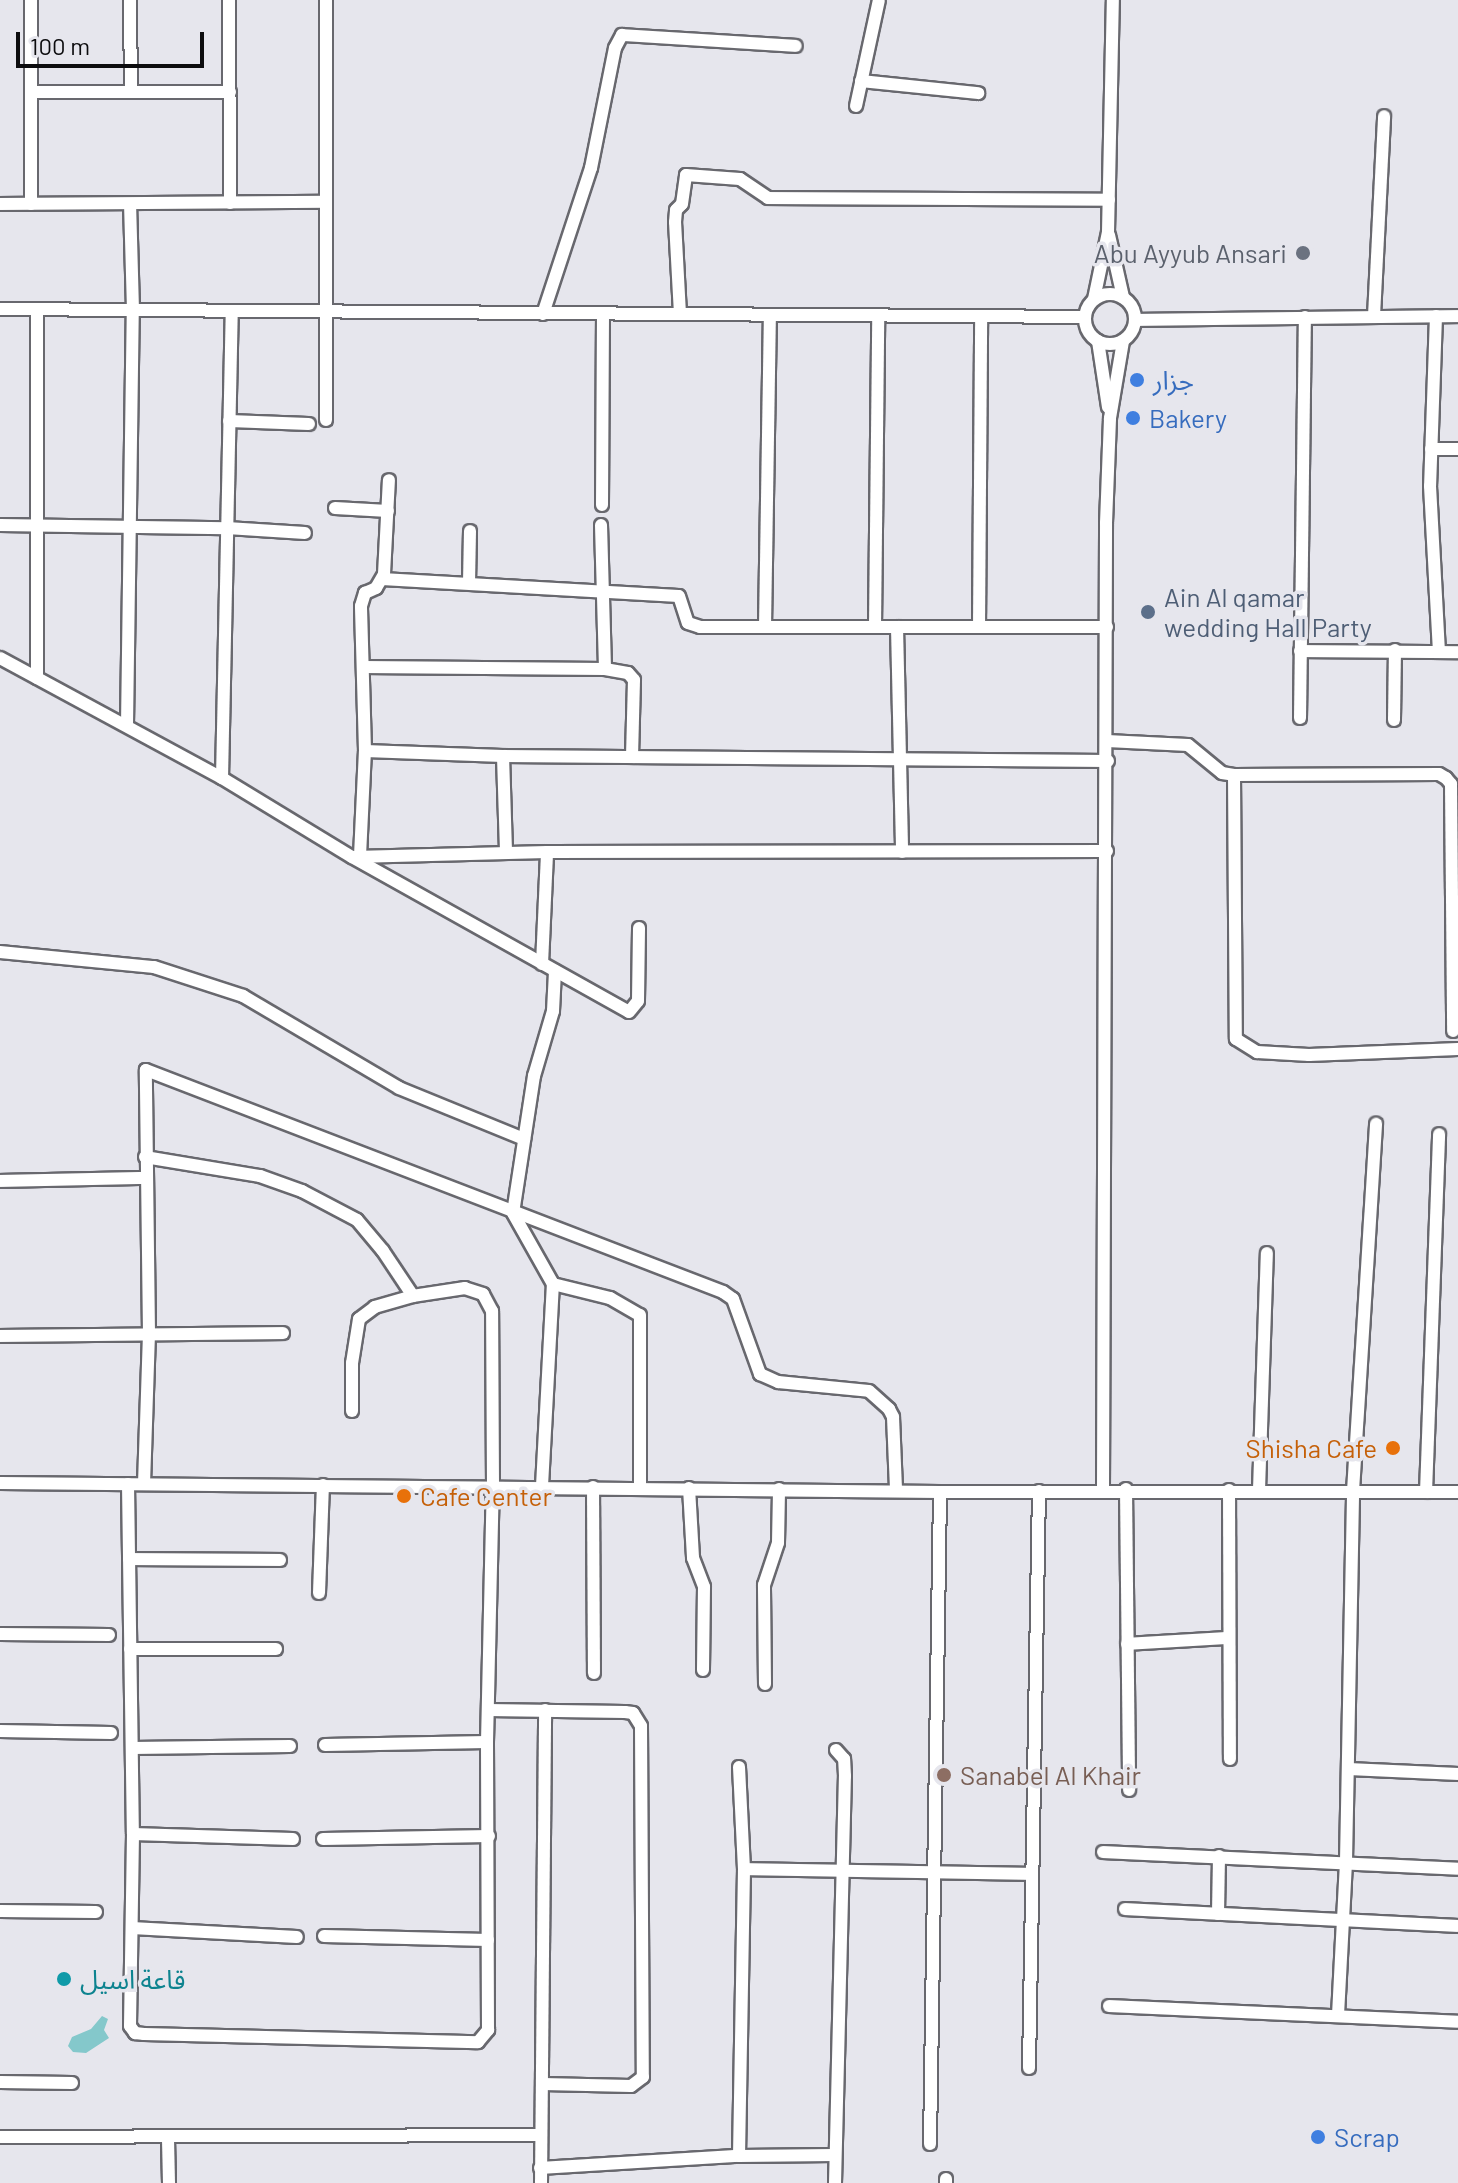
<!DOCTYPE html>
<html>
<head>
<meta charset="utf-8">
<style>
	body { margin:0 }
	#map { position:relative; width:1458px; height:2183px; overflow:hidden; background:#e6e6ed; font-family:Barlow,"Noto Sans Arabic",sans-serif }
	div>[style] { position:absolute }
	.water>* { inset:0; background:#84c8cb }
	.roads { filter:drop-shadow(2px 0 #68686e) drop-shadow(-2px 0 #68686e) drop-shadow(0 2px #68686e) drop-shadow(0 -2px #68686e) }
	.minor>* { height:12px; margin:-6px; padding:0 6px; transform-origin:6px; border-radius:6px; background:#fff }
	.minor>.ring { margin:-6px; padding:0; box-sizing:content-box; background:none; border:12px solid #fff; border-radius:50% }
	.dots>* { width:22px; height:22px; translate:-50% -50%; box-sizing:border-box; border:4px solid #e6e6ed; border-radius:50% }
	span { translate:-50% -50%; white-space:nowrap; text-align:center; line-height:1.15; -webkit-text-stroke:7px #e6e6ed; paint-order:stroke }
	.worship-label { font-size:26px; color:#5b616d }
	.right { translate:-100% -50%; text-align:right }
	.shop-label { font-size:26px; color:#366cbe }
	.left { translate:0 -50%; text-align:left }
	.service-label { font-size:26px; color:#4e5e75 }
	.food-label { font-size:26px; color:#c56008 }
	.education-label { font-size:26px; color:#785e54 }
	.culture-label { font-size:26px; color:#0d838f }
	.scale { position:absolute; left:16px; top:32px; width:188px; height:36px; box-sizing:border-box; border:4px solid #0c0c0e; border-top:0; padding-left:10px; font-size:24px; line-height:28px; white-space:nowrap; color:#0c0c0e; -webkit-text-stroke:6px #e6e6ed; paint-order:stroke }
</style>
</head>
<body>
<div id="map">
	<div class="water">
		<div style="clip-path:polygon(102px 2016px,108px 2019px,104px 2030px,109px 2038px,86px 2053px,73px 2052px,68px 2046px,72px 2037px,91px 2029px)"></div>
	</div>
	<div class="roads">
		<div class="minor">
			<div style="left:31px;top:0;width:204px;rotate:90deg"></div>
			<div style="left:130px;top:0;width:92px;rotate:89.4deg"></div>
			<div style="left:229px;top:0;width:203px;rotate:89.7deg"></div>
			<div style="left:861px;top:81px;width:118px;rotate:5.9deg"></div>
			<div style="left:31px;top:92px;width:199px"></div>
			<div style="left:856px;top:106px;width:108px;rotate:-77.8deg"></div>
			<div style="left:0;top:204px;width:323px;rotate:-0.4deg"></div>
			<div style="left:1109px;top:235px;width:64px;rotate:77.3deg"></div>
			<div class="ring" style="left:1085px;top:294px;width:38px;height:38px"></div>
			<div style="left:1094px;top:299px;width:68px;rotate:-78.2deg"></div>
			<div style="left:1108px;top:232px;width:232px;rotate:-88.8deg"></div>
			<div style="left:0;top:309px;width:1085px;rotate:0.42deg"></div>
			<div style="left:543px;top:314px;width:154px;rotate:-71.8deg"></div>
			<div style="left:591px;top:168px;width:122px;rotate:-78.7deg"></div>
			<div style="left:615px;top:48px;width:15px;rotate:-62deg"></div>
			<div style="left:622px;top:35px;width:174px;rotate:3.6deg"></div>
			<div style="left:680px;top:314px;width:92px;rotate:-93.1deg"></div>
			<div style="left:675px;top:222px;width:12px;rotate:-85deg"></div>
			<div style="left:676px;top:210px;width:8px;rotate:-45deg"></div>
			<div style="left:682px;top:204px;width:29px;rotate:-82deg"></div>
			<div style="left:686px;top:175px;width:54px;rotate:4.2deg"></div>
			<div style="left:740px;top:179px;width:34px;rotate:34deg"></div>
			<div style="left:768px;top:198px;width:341px;rotate:0.3deg"></div>
			<div style="left:1374px;top:316px;width:200px;rotate:-87.1deg"></div>
			<div style="left:1436px;top:316px;width:170px;rotate:92deg"></div>
			<div style="left:1430px;top:486px;width:166px;rotate:86.9deg"></div>
			<div style="left:1136px;top:320px;width:322px;rotate:-0.7deg"></div>
			<div style="left:1098px;top:341px;width:67px;rotate:81.4deg"></div>
			<div style="left:326px;top:420px;width:420px;rotate:-90deg"></div>
			<div style="left:229px;top:421px;width:80px;rotate:2.1deg"></div>
			<div style="left:1431px;top:449px;width:27px"></div>
			<div style="left:602px;top:505px;width:191px;rotate:-89.7deg"></div>
			<div style="left:335px;top:508px;width:53px;rotate:3.2deg"></div>
			<div style="left:0;top:525px;width:227px;rotate:0.8deg"></div>
			<div style="left:227px;top:528px;width:78px;rotate:3.7deg"></div>
			<div style="left:601px;top:525px;width:144px;rotate:88.4deg"></div>
			<div style="left:382px;top:579px;width:297px;rotate:3.3deg"></div>
			<div style="left:679px;top:596px;width:28px;rotate:72deg"></div>
			<div style="left:688px;top:623px;width:13px;rotate:18deg"></div>
			<div style="left:700px;top:627px;width:407px"></div>
			<div style="left:469px;top:583px;width:52px;rotate:-88.9deg"></div>
			<div style="left:765px;top:627px;width:312px;rotate:-89.1deg"></div>
			<div style="left:875px;top:627px;width:311px;rotate:-89.4deg"></div>
			<div style="left:897px;top:627px;width:225px;rotate:88.7deg"></div>
			<div style="left:979px;top:627px;width:310px;rotate:-89.6deg"></div>
			<div style="left:1300px;top:651px;width:158px;rotate:0.4deg"></div>
			<div style="left:0;top:658px;width:252px;rotate:28.4deg"></div>
			<div style="left:222px;top:778px;width:152px;rotate:31.3deg"></div>
			<div style="left:352px;top:857px;width:317px;rotate:29.2deg"></div>
			<div style="left:629px;top:1012px;width:14px;rotate:-51deg"></div>
			<div style="left:638px;top:1001px;width:73px;rotate:-89.2deg"></div>
			<div style="left:363px;top:667px;width:242px;rotate:0.5deg"></div>
			<div style="left:605px;top:669px;width:23px;rotate:10deg"></div>
			<div style="left:628px;top:673px;width:9px;rotate:49deg"></div>
			<div style="left:634px;top:680px;width:77px;rotate:91.5deg"></div>
			<div style="left:37px;top:678px;width:369px;rotate:-90deg"></div>
			<div style="left:1300px;top:718px;width:401px;rotate:-89.3deg"></div>
			<div style="left:1394px;top:720px;width:70px;rotate:-89.2deg"></div>
			<div style="left:127px;top:725px;width:415px;rotate:-89.2deg"></div>
			<div style="left:133px;top:310px;width:106px;rotate:-91.6deg"></div>
			<div style="left:1107px;top:741px;width:81px;rotate:2.8deg"></div>
			<div style="left:1188px;top:745px;width:44px;rotate:39.5deg"></div>
			<div style="left:1222px;top:773px;width:12px;rotate:9deg"></div>
			<div style="left:1234px;top:775px;width:205px;rotate:-0.3deg"></div>
			<div style="left:1439px;top:774px;width:8px;rotate:30deg"></div>
			<div style="left:1446px;top:778px;width:8px;rotate:50deg"></div>
			<div style="left:1451px;top:784px;width:247px;rotate:89.5deg"></div>
			<div style="left:365px;top:751px;width:138px;rotate:2.1deg"></div>
			<div style="left:503px;top:756px;width:605px;rotate:0.47deg"></div>
			<div style="left:503px;top:756px;width:96px;rotate:88.2deg"></div>
			<div style="left:1234px;top:775px;width:264px;rotate:89.6deg"></div>
			<div style="left:1236px;top:1039px;width:25px;rotate:32deg"></div>
			<div style="left:1257px;top:1052px;width:52px;rotate:3.3deg"></div>
			<div style="left:1309px;top:1055px;width:149px;rotate:-2.3deg"></div>
			<div style="left:222px;top:778px;width:467px;rotate:-88.8deg"></div>
			<div style="left:360px;top:856px;width:105px;rotate:-87.3deg"></div>
			<div style="left:365px;top:751px;width:145px;rotate:-91.6deg"></div>
			<div style="left:361px;top:606px;width:14px;rotate:-73deg"></div>
			<div style="left:365px;top:593px;width:12px;rotate:-24deg"></div>
			<div style="left:376px;top:588px;width:16px;rotate:-60deg"></div>
			<div style="left:384px;top:574px;width:94px;rotate:-87deg"></div>
			<div style="left:354px;top:857px;width:193px;rotate:-1.5deg"></div>
			<div style="left:547px;top:852px;width:560px;rotate:-0.1deg"></div>
			<div style="left:0;top:952px;width:155px;rotate:5.6deg"></div>
			<div style="left:154px;top:967px;width:94px;rotate:18deg"></div>
			<div style="left:243px;top:996px;width:181px;rotate:30.5deg"></div>
			<div style="left:399px;top:1088px;width:135px;rotate:22.2deg"></div>
			<div style="left:542px;top:964px;width:112px;rotate:-87.4deg"></div>
			<div style="left:145px;top:1157px;width:117px;rotate:9.4deg"></div>
			<div style="left:260px;top:1176px;width:45px;rotate:19.7deg"></div>
			<div style="left:302px;top:1191px;width:62px;rotate:27.8deg"></div>
			<div style="left:357px;top:1220px;width:40px;rotate:50deg"></div>
			<div style="left:383px;top:1251px;width:54px;rotate:56.3deg"></div>
			<div style="left:0;top:1181px;width:145px;rotate:-1.2deg"></div>
			<div style="left:553px;top:1284px;width:59px;rotate:13.8deg"></div>
			<div style="left:610px;top:1298px;width:34px;rotate:30deg"></div>
			<div style="left:640px;top:1315px;width:172px;rotate:90deg"></div>
			<div style="left:0;top:1336px;width:283px;rotate:-0.6deg"></div>
			<div style="left:0;top:1483px;width:940px;rotate:0.55deg"></div>
			<div style="left:940px;top:1492px;width:518px"></div>
			<div style="left:128px;top:1484px;width:350px;rotate:89.2deg"></div>
			<div style="left:133px;top:1834px;width:192px;rotate:90.9deg"></div>
			<div style="left:130px;top:2026px;width:9px;rotate:54deg"></div>
			<div style="left:135px;top:2033px;width:9px;rotate:6deg"></div>
			<div style="left:144px;top:2034px;width:334px;rotate:1.4deg"></div>
			<div style="left:478px;top:2042px;width:16px;rotate:-50deg"></div>
			<div style="left:488px;top:2030px;width:288px;rotate:-90.2deg"></div>
			<div style="left:487px;top:1742px;width:257px;rotate:-88.7deg"></div>
			<div style="left:493px;top:1485px;width:174px;rotate:-90.3deg"></div>
			<div style="left:492px;top:1311px;width:19px;rotate:-118deg"></div>
			<div style="left:483px;top:1294px;width:19px;rotate:-162deg"></div>
			<div style="left:465px;top:1288px;width:53px;rotate:171.3deg"></div>
			<div style="left:413px;top:1296px;width:40px;rotate:164deg"></div>
			<div style="left:375px;top:1307px;width:20px;rotate:143deg"></div>
			<div style="left:359px;top:1319px;width:45px;rotate:99deg"></div>
			<div style="left:352px;top:1363px;width:48px;rotate:90deg"></div>
			<div style="left:144px;top:1484px;width:150px;rotate:-88.1deg"></div>
			<div style="left:149px;top:1334px;width:264px;rotate:-90.7deg"></div>
			<div style="left:146px;top:1070px;width:618px;rotate:21.04deg"></div>
			<div style="left:723px;top:1292px;width:12px;rotate:35deg"></div>
			<div style="left:733px;top:1299px;width:80px;rotate:70.2deg"></div>
			<div style="left:760px;top:1374px;width:20px;rotate:24deg"></div>
			<div style="left:778px;top:1382px;width:91px;rotate:5.6deg"></div>
			<div style="left:869px;top:1391px;width:27px;rotate:42deg"></div>
			<div style="left:889px;top:1409px;width:9px;rotate:63deg"></div>
			<div style="left:893px;top:1417px;width:73px;rotate:87.6deg"></div>
			<div style="left:542px;top:1486px;width:202px;rotate:-86.9deg"></div>
			<div style="left:553px;top:1284px;width:81px;rotate:-119.4deg"></div>
			<div style="left:513px;top:1213px;width:139px;rotate:-81.3deg"></div>
			<div style="left:534px;top:1076px;width:68px;rotate:-73.7deg"></div>
			<div style="left:553px;top:1011px;width:40px;rotate:-87.1deg"></div>
			<div style="left:593px;top:1487px;width:186px;rotate:89.7deg"></div>
			<div style="left:689px;top:1488px;width:70px;rotate:86.7deg"></div>
			<div style="left:693px;top:1558px;width:31px;rotate:69deg"></div>
			<div style="left:704px;top:1587px;width:83px;rotate:90.7deg"></div>
			<div style="left:1103px;top:1489px;width:966px;rotate:-89.82deg"></div>
			<div style="left:1106px;top:523px;width:105px;rotate:-87.8deg"></div>
			<div style="left:1110px;top:418px;width:78px;rotate:-80.4deg"></div>
			<div style="left:1126px;top:1489px;width:301px;rotate:89.4deg"></div>
			<div style="left:1229px;top:1490px;width:269px;rotate:89.8deg"></div>
			<div style="left:1259px;top:1490px;width:237px;rotate:-88.1deg"></div>
			<div style="left:1426px;top:1492px;width:358px;rotate:-87.9deg"></div>
			<div style="left:129px;top:1559px;width:151px;rotate:0.4deg"></div>
			<div style="left:319px;top:1593px;width:108px;rotate:-87.9deg"></div>
			<div style="left:0;top:1634px;width:109px;rotate:0.5deg"></div>
			<div style="left:1127px;top:1644px;width:102px;rotate:-3.4deg"></div>
			<div style="left:130px;top:1649px;width:146px"></div>
			<div style="left:765px;top:1684px;width:99px;rotate:-90.6deg"></div>
			<div style="left:764px;top:1585px;width:44px;rotate:-71.6deg"></div>
			<div style="left:778px;top:1543px;width:54px;rotate:-88.9deg"></div>
			<div style="left:488px;top:1710px;width:137px;rotate:0.8deg"></div>
			<div style="left:625px;top:1712px;width:8px;rotate:7deg"></div>
			<div style="left:633px;top:1713px;width:15px;rotate:58deg"></div>
			<div style="left:641px;top:1726px;width:351px;rotate:89.7deg"></div>
			<div style="left:643px;top:2077px;width:15px;rotate:143deg"></div>
			<div style="left:631px;top:2086px;width:88px;rotate:-178.7deg"></div>
			<div style="left:0;top:1731px;width:111px;rotate:1deg"></div>
			<div style="left:325px;top:1745px;width:162px;rotate:-1.1deg"></div>
			<div style="left:132px;top:1748px;width:158px;rotate:-0.7deg"></div>
			<div style="left:739px;top:1767px;width:102px;rotate:87.2deg"></div>
			<div style="left:1349px;top:1769px;width:109px;rotate:2.6deg"></div>
			<div style="left:133px;top:1834px;width:160px;rotate:1.8deg"></div>
			<div style="left:323px;top:1839px;width:166px;rotate:-1deg"></div>
			<div style="left:1103px;top:1852px;width:355px;rotate:2.7deg"></div>
			<div style="left:1125px;top:1909px;width:333px;rotate:2.9deg"></div>
			<div style="left:0;top:1911px;width:96px;rotate:0.6deg"></div>
			<div style="left:1218px;top:1914px;width:58px;rotate:-89deg"></div>
			<div style="left:132px;top:1928px;width:165px;rotate:3.1deg"></div>
			<div style="left:324px;top:1936px;width:164px;rotate:1.4deg"></div>
			<div style="left:1109px;top:2006px;width:349px;rotate:2.6deg"></div>
			<div style="left:1338px;top:2015px;width:154px;rotate:-87deg"></div>
			<div style="left:1346px;top:1861px;width:370px;rotate:-88.9deg"></div>
			<div style="left:1353px;top:1491px;width:368px;rotate:-86.4deg"></div>
			<div style="left:1029px;top:2068px;width:577px;rotate:-89.01deg"></div>
			<div style="left:0;top:2082px;width:72px;rotate:0.8deg"></div>
			<div style="left:0;top:2137px;width:540px;rotate:-0.21deg"></div>
			<div style="left:168px;top:2139px;width:44px;rotate:88.7deg"></div>
			<div style="left:930px;top:2144px;width:652px;rotate:-89.12deg"></div>
			<div style="left:739px;top:2156px;width:287px;rotate:-89deg"></div>
			<div style="left:744px;top:1869px;width:287px;rotate:1deg"></div>
			<div style="left:540px;top:2168px;width:199px;rotate:-3.5deg"></div>
			<div style="left:739px;top:2156px;width:95px;rotate:-0.6deg"></div>
			<div style="left:946px;top:2179px;width:4px;rotate:90deg"></div>
			<div style="left:541px;top:2183px;width:473px;rotate:-89.5deg"></div>
			<div style="left:835px;top:2183px;width:407px;rotate:-88.6deg"></div>
			<div style="left:845px;top:1776px;width:17px;rotate:-93deg"></div>
			<div style="left:844px;top:1759px;width:12px;rotate:-132deg"></div>
		</div>
	</div>
	<div class="dots">
		<div style="left:1303px;top:253px;background:#6b7280"></div>
		<div style="left:1137px;top:380px;background:#3f7fe0"></div>
		<div style="left:1133px;top:418px;background:#3f7fe0"></div>
		<div style="left:1148px;top:612px;background:#5c6f8a"></div>
		<div style="left:1393px;top:1448px;background:#e8710a"></div>
		<div style="left:404px;top:1496px;background:#e8710a"></div>
		<div style="left:944px;top:1775px;background:#8d6e63"></div>
		<div style="left:64px;top:1979px;background:#0f9aa8"></div>
		<div style="left:1318px;top:2137px;background:#3f7fe0"></div>
	</div>
	<div class="worship-label">
		<span class="right" style="left:1287px;top:253px">Abu Ayyub Ansari</span>
	</div>
	<div class="shop-label">
		<span class="left" style="left:1153px;top:380px">جزار</span>
		<span class="left" style="left:1149px;top:418px">Bakery</span>
		<span class="left" style="left:1334px;top:2137px">Scrap</span>
	</div>
	<div class="service-label">
		<span class="left" style="left:1164px;top:612px">Ain Al qamar<br>wedding Hall Party</span>
	</div>
	<div class="food-label">
		<span class="right" style="left:1377px;top:1448px">Shisha Cafe</span>
		<span class="left" style="left:420px;top:1496px">Cafe Center</span>
	</div>
	<div class="education-label">
		<span class="left" style="left:960px;top:1775px">Sanabel Al Khair</span>
	</div>
	<div class="culture-label">
		<span class="left" style="left:80px;top:1979px">قاعة اسيل</span>
	</div>
	<div class="scale">100 m</div>
</div>
</body>
</html>
